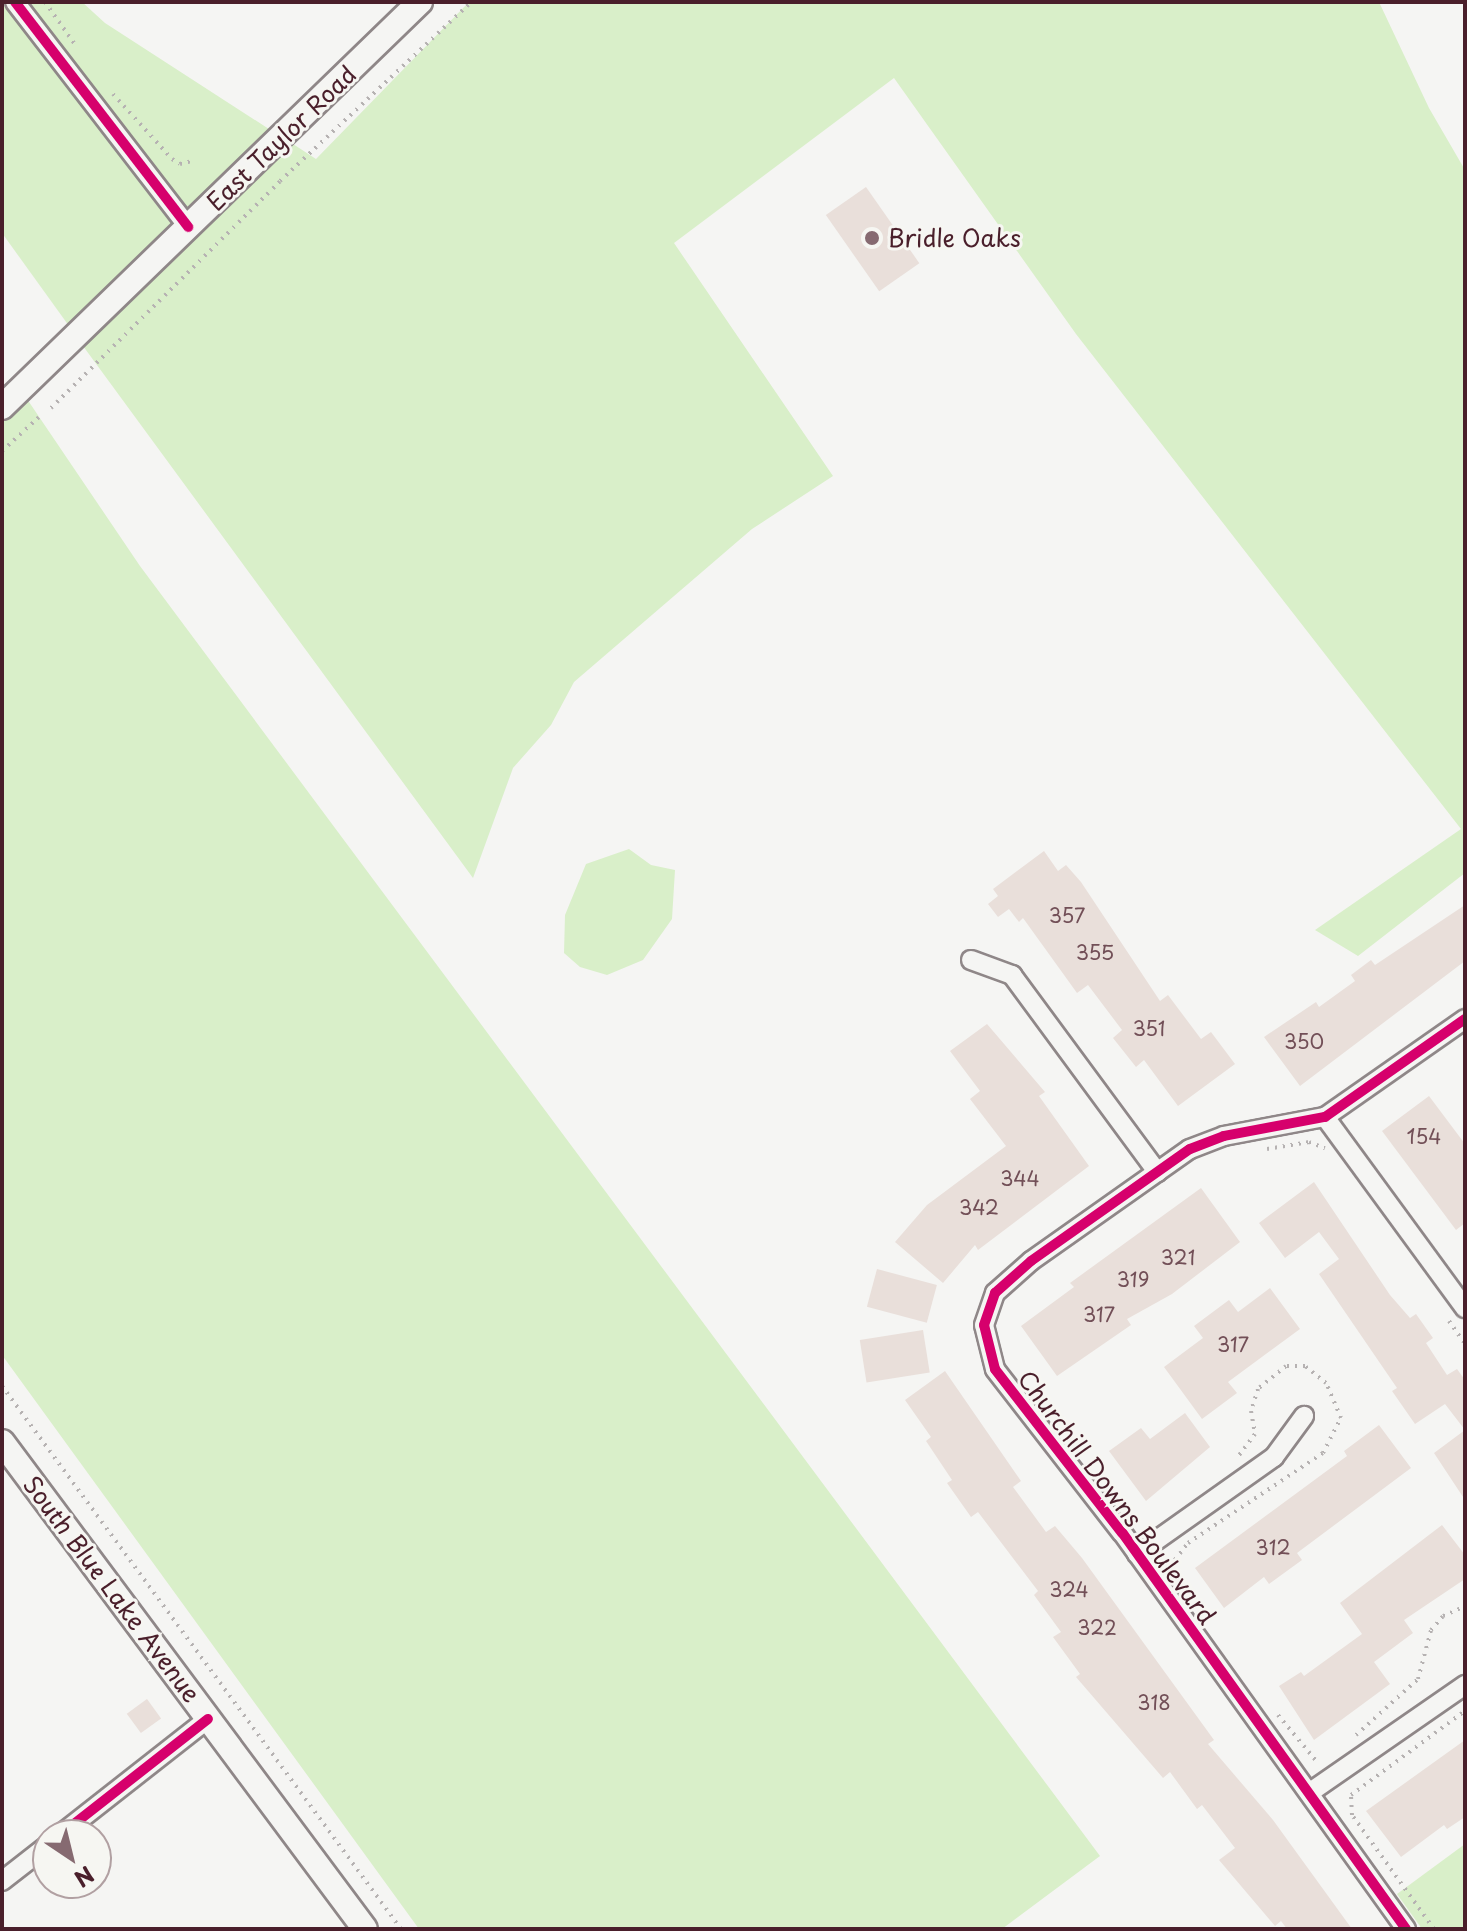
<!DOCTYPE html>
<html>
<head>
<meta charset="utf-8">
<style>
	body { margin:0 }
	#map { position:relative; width:1467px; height:1931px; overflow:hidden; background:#f5f5f3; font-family:"Playpen Sans",sans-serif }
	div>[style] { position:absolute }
	.green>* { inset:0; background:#d9efc9 }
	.building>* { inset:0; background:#e9dfda; transform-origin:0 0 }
	.path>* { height:4px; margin-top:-2px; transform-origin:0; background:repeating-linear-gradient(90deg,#b6b2b2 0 2px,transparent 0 8px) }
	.roads { filter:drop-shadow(2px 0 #8f8788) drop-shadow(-2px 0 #8f8788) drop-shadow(0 2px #8f8788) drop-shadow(0 -2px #8f8788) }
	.minor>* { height:18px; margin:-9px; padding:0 9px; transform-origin:9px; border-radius:9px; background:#f5f5f3 }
	.secondary>* { height:24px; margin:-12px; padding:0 12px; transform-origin:12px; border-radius:12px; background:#f5f5f3 }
	.cycleway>* { height:10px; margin:-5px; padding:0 5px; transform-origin:5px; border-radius:5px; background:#d6006c }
	.dots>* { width:22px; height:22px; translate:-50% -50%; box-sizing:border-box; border:4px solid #f6f6f2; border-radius:50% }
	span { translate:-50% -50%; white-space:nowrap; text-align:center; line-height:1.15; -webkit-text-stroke:6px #f6f6f2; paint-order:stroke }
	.number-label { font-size:20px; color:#724f57 }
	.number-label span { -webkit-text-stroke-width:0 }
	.street-label { font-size:24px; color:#4a1f2b }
	.poi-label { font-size:24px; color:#4a1f2b }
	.left { translate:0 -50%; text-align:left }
	.frame { position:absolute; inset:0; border:4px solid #4a1f2b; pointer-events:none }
	.north { position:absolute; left:32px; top:1819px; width:80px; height:80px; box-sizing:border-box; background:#f6f6f2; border:2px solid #b1a0a2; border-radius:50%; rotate:145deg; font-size:22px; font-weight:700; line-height:32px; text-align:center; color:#4a1f2b }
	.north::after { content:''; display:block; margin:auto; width:28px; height:36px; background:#866a71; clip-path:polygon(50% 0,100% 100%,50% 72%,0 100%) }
</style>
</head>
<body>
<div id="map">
	<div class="green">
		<div style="clip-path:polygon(29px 2px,82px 2px,105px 23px,272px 131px,188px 211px)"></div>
		<div style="clip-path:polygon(469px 2px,1379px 2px,1429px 108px,1465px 170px,1465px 873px,1358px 956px,1315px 930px,1461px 829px,1076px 334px,894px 78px,674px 243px,833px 476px,752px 529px,574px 682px,551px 725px,513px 768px,473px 878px,83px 346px,293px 144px,316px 159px)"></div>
		<div style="clip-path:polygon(2px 3px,173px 226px,69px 326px,2px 233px)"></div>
		<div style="clip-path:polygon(27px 399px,140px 566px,1100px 1856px,1002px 1929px,419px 1929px,2px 1355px,2px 423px)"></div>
		<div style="clip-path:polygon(629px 849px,651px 865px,675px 870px,672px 919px,643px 960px,607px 975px,580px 967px,564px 953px,565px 915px,586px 864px)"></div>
		<div style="clip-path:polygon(1465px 1844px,1465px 1929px,1422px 1929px,1397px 1894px)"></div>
	</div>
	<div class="building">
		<div style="left:866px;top:187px;width:93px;height:49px;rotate:55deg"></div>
		<div style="clip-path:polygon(1044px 851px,1058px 871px,1066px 865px,1081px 882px,1160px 1001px,1168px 995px,1201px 1039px,1211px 1032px,1235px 1064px,1178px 1106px,1144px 1060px,1136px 1067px,1113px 1038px,1122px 1030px,1088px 985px,1077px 993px,1023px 918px,1019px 922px,1009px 909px,998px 917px,988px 904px,998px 896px,993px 889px)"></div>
		<div style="clip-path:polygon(1465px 905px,1465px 961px,1300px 1086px,1264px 1037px,1316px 1002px,1319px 1007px,1355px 981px,1351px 975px,1371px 960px,1375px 965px)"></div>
		<div style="clip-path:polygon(987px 1024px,1045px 1092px,1039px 1096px,1089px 1166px,978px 1250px,975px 1245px,943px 1283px,895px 1242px,927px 1205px,1006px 1146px,970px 1099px,980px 1091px,950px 1051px)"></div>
		<div style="clip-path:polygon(1429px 1096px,1465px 1144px,1465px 1223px,1456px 1230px,1382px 1131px)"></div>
		<div style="clip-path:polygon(1314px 1182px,1390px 1295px,1410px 1318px,1416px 1314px,1433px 1338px,1426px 1343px,1447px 1375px,1457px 1369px,1465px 1380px,1465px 1500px,1434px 1453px,1465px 1430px,1445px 1404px,1415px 1424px,1392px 1391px,1397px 1388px,1319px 1274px,1339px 1259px,1319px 1232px,1285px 1258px,1259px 1223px)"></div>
		<div style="clip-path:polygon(1201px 1188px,1240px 1242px,1172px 1294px,1127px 1319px,1131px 1325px,1057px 1376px,1021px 1326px,1074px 1287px,1070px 1283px)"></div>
		<div style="left:877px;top:1269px;width:62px;height:39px;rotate:15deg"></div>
		<div style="clip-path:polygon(1270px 1288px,1300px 1329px,1228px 1382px,1237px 1393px,1202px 1419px,1164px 1367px,1203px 1338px,1194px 1326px,1229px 1300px,1238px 1312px)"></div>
		<div style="left:923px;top:1330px;width:43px;height:64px;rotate:81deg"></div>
		<div style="clip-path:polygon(945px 1371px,1021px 1481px,1013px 1487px,1046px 1532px,1055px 1526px,1082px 1558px,1214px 1740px,1208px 1744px,1273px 1820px,1352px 1929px,1287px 1929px,1281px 1921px,1275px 1926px,1219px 1860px,1235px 1848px,1202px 1805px,1197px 1809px,1170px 1772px,1163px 1778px,1076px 1677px,1080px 1674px,1053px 1637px,1061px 1632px,1034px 1595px,1038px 1591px,978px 1512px,971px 1517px,947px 1483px,952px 1480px,926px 1441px,931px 1437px,905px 1400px)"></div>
		<div style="clip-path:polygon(1185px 1413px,1210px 1447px,1146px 1501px,1109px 1451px,1141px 1428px,1150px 1439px)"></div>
		<div style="clip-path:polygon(1379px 1425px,1411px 1468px,1297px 1553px,1302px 1560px,1269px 1584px,1264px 1577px,1224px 1608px,1195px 1568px,1347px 1456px,1344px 1451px)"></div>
		<div style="clip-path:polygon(1442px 1525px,1465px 1555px,1465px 1579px,1404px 1620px,1413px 1633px,1374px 1662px,1390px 1684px,1314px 1740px,1279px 1686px,1301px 1672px,1304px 1676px,1362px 1634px,1340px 1603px)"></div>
		<div style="left:147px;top:1699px;width:24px;height:25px;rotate:54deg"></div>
		<div style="clip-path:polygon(1465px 1740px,1465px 1817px,1447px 1829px,1444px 1825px,1401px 1857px,1366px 1811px)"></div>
	</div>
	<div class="path">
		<div style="left:45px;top:2px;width:54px;rotate:54.8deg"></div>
		<div style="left:113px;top:94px;width:88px;rotate:47.8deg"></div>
		<div style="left:172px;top:159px;width:9px;rotate:32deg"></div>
		<div style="left:180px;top:164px;width:12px;rotate:-14deg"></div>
		<div style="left:51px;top:408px;width:322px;rotate:-44.7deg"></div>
		<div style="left:280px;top:181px;width:262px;rotate:-43.1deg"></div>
		<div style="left:2px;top:451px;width:50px;rotate:-42.6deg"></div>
		<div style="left:1267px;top:1149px;width:43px;rotate:-9.5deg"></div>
		<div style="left:1309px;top:1142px;width:17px;rotate:21deg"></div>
		<div style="left:1449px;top:1321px;width:28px;rotate:55deg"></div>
		<div style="left:2px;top:1386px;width:674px;rotate:53.69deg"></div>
		<div style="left:1170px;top:1566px;width:29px;rotate:-52deg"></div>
		<div style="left:1188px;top:1543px;width:162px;rotate:-33.7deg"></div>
		<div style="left:1323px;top:1453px;width:39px;rotate:-63deg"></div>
		<div style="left:1341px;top:1418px;width:38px;rotate:-113deg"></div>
		<div style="left:1326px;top:1383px;width:27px;rotate:-141deg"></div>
		<div style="left:1305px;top:1366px;width:19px;rotate:180deg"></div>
		<div style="left:1286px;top:1366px;width:36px;rotate:141deg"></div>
		<div style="left:1258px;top:1389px;width:23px;rotate:108deg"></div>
		<div style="left:1251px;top:1411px;width:23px;rotate:80deg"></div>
		<div style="left:1255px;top:1434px;width:30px;rotate:127deg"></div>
		<div style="left:1278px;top:1715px;width:62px;rotate:50.2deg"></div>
		<div style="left:1356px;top:1735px;width:84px;rotate:-42.1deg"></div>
		<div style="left:1418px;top:1679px;width:51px;rotate:-75.1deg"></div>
		<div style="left:1431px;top:1630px;width:18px;rotate:-49deg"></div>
		<div style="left:1443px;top:1616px;width:24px;rotate:-24deg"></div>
		<div style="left:1434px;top:1929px;width:140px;rotate:-125.7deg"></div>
		<div style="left:1352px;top:1815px;width:20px;rotate:-93deg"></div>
		<div style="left:1351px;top:1795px;width:142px;rotate:-36.4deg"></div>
	</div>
	<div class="roads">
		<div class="minor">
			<div style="left:15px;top:2px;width:284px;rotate:52.4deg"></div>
			<div style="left:971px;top:960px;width:44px;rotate:20.1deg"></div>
			<div style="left:1012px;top:975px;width:245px;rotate:53.6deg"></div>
			<div style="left:1325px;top:1117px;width:237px;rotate:53.8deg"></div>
			<div style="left:1137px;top:1554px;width:168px;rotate:-35.3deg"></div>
			<div style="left:1274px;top:1457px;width:51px;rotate:-53.8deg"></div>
			<div style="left:1309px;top:1793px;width:190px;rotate:-34.7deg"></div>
			<div style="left:60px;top:1835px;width:188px;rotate:-38.1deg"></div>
			<div style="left:2px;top:1881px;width:58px;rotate:-38deg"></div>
			<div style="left:1406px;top:1929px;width:487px;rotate:-125.6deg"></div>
			<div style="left:1122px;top:1533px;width:207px;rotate:-127.8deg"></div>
			<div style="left:995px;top:1369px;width:45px;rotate:-104deg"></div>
			<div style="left:984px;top:1325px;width:34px;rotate:-71deg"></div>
			<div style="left:995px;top:1293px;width:48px;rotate:-41.6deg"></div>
			<div style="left:1031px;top:1261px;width:194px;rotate:-35.2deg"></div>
			<div style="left:1190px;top:1149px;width:36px;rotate:-21deg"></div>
			<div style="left:1224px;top:1136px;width:103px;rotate:-10.7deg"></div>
			<div style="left:1325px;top:1117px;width:171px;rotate:-35deg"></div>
		</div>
		<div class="secondary">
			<div style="left:2px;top:407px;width:582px;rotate:-44.1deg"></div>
			<div style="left:2px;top:1442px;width:607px;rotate:53.3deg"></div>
		</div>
	</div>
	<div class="cycleway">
		<div style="left:15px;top:2px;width:284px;rotate:52.4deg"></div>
		<div style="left:60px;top:1835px;width:188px;rotate:-38.1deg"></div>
		<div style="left:1406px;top:1929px;width:487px;rotate:-125.6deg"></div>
		<div style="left:1122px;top:1533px;width:207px;rotate:-127.8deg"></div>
		<div style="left:995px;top:1369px;width:45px;rotate:-104deg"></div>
		<div style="left:984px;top:1325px;width:34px;rotate:-71deg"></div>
		<div style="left:995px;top:1293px;width:48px;rotate:-41.6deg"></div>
		<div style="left:1031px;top:1261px;width:194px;rotate:-35.2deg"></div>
		<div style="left:1190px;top:1149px;width:36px;rotate:-21deg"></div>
		<div style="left:1224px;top:1136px;width:103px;rotate:-10.7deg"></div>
		<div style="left:1325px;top:1117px;width:171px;rotate:-35deg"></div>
	</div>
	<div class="dots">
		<div style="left:872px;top:238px;background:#866a71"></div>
	</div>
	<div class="number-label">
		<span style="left:1067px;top:915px">357</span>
		<span style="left:1095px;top:952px">355</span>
		<span style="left:1149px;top:1028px">351</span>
		<span style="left:1304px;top:1041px">350</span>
		<span style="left:1424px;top:1136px">154</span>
		<span style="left:1020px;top:1178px">344</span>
		<span style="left:979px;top:1207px">342</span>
		<span style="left:1178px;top:1257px">321</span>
		<span style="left:1133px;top:1279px">319</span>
		<span style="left:1099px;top:1314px">317</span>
		<span style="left:1233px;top:1344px">317</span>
		<span style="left:1273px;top:1547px">312</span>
		<span style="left:1069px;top:1589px">324</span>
		<span style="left:1097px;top:1627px">322</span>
		<span style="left:1154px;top:1702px">318</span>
	</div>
	<div class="street-label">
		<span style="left:281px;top:138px;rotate:-44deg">East Taylor Road</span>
		<span style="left:1117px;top:1497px;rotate:53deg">Churchill Downs Boulevard</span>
		<span style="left:112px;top:1589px;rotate:53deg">South Blue Lake Avenue</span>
	</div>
	<div class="poi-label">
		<span class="left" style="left:888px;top:238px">Bridle Oaks</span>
	</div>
	<div class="frame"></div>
	<div class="north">N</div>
</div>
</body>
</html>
